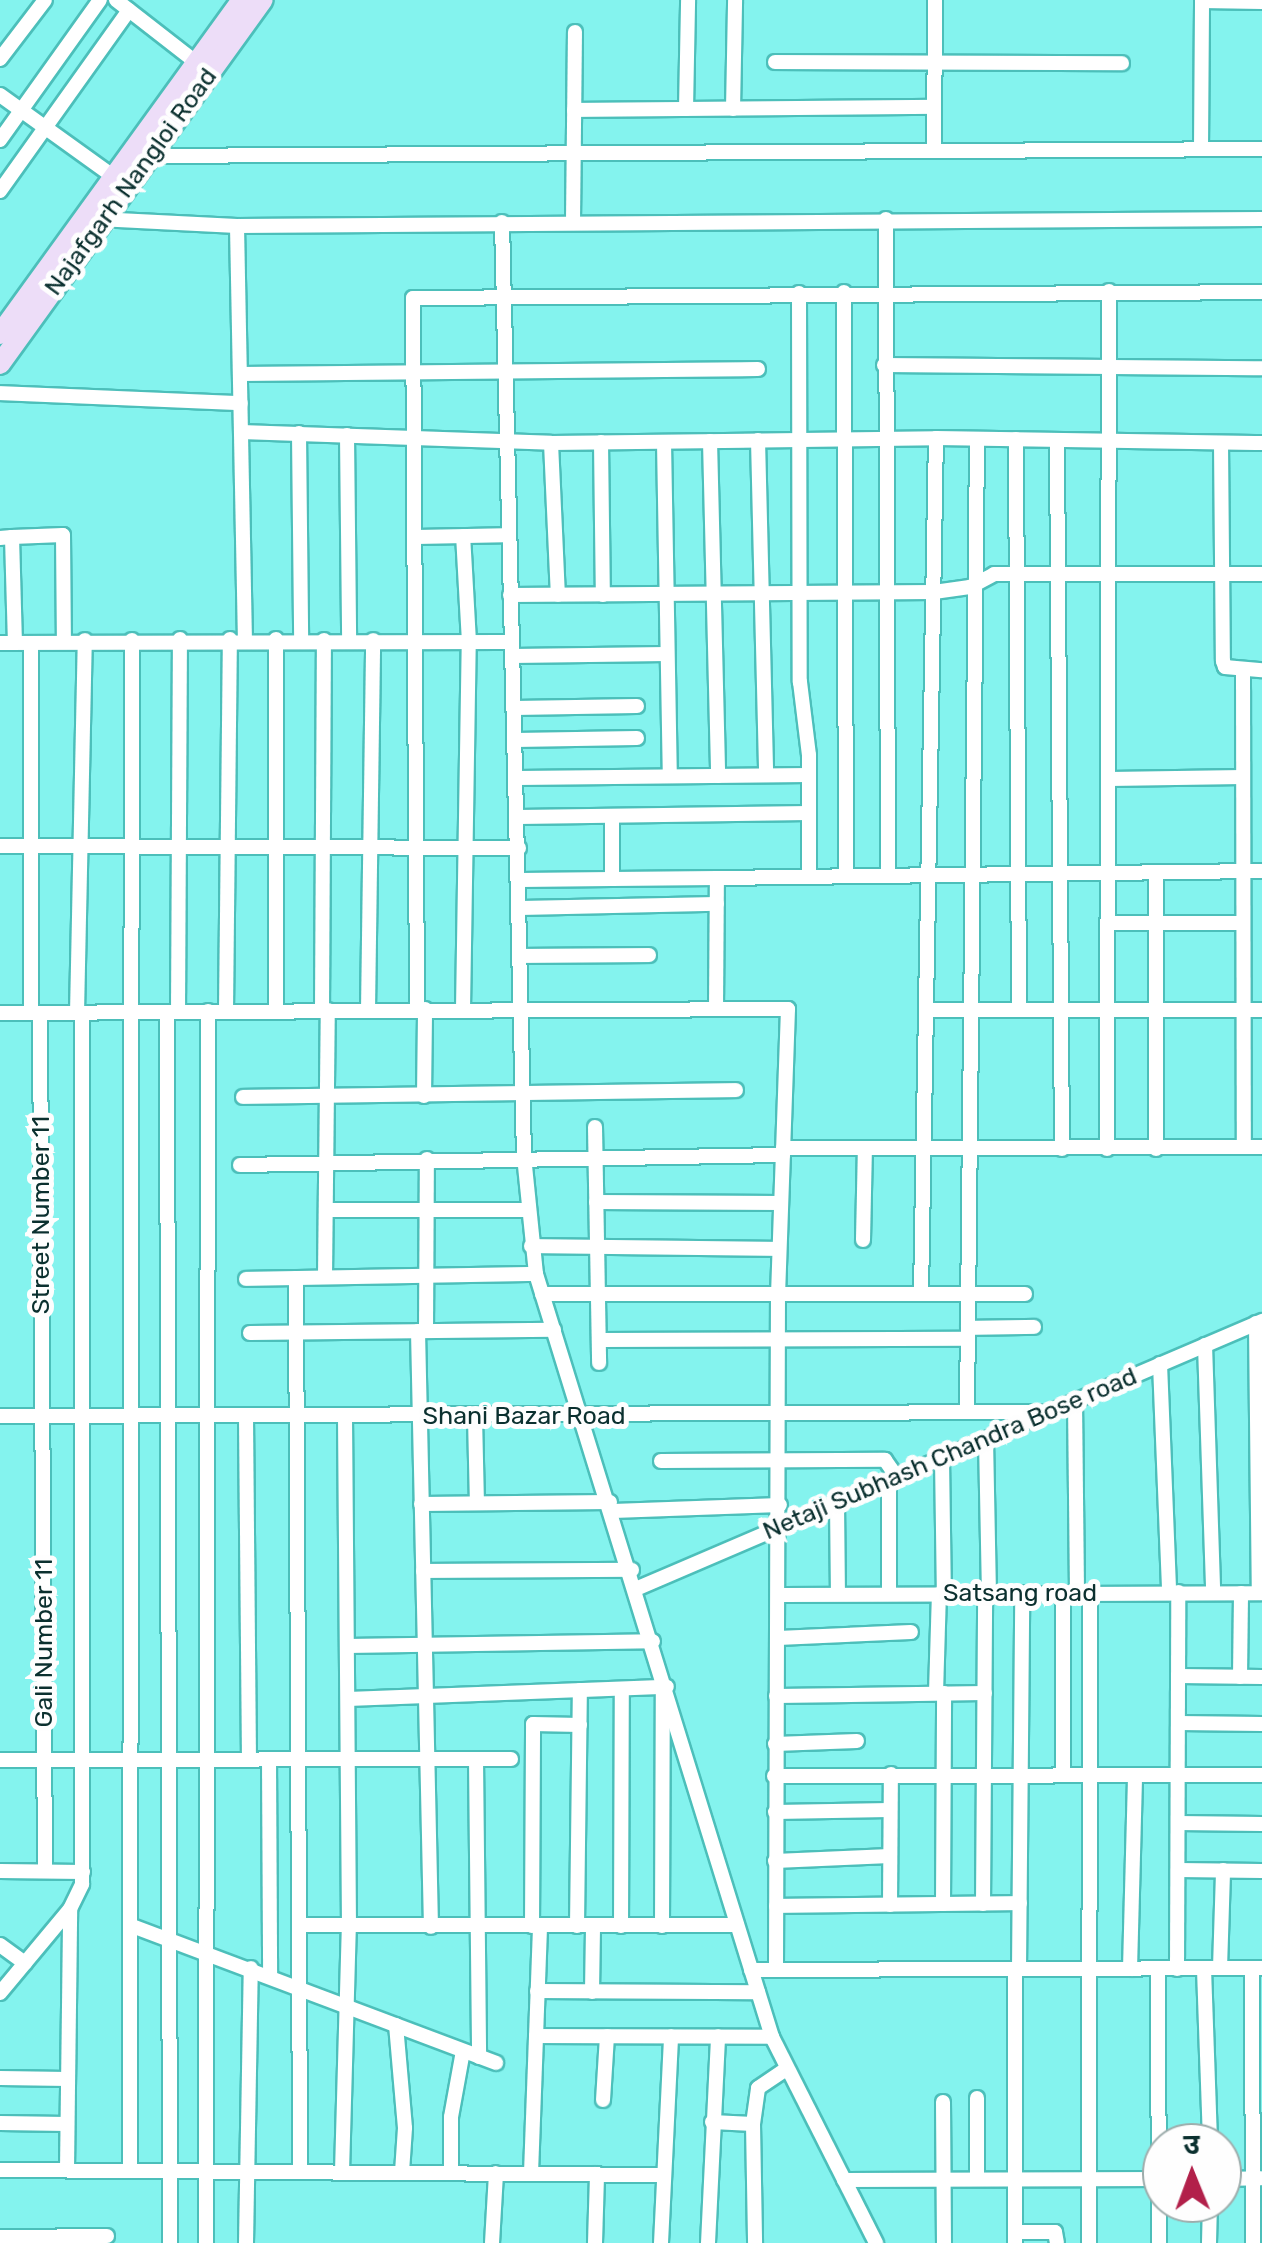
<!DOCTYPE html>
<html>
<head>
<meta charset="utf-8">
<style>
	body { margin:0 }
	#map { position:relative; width:1262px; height:2243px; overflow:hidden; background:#84f3ee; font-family:Rubik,"Noto Sans Devanagari",sans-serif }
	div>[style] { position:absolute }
	.roads { filter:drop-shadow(2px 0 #4cbfba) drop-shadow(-2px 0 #4cbfba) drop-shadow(0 2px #4cbfba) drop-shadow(0 -2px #4cbfba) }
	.minor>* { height:14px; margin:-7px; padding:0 7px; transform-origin:7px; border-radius:7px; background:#fff }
	.primary>* { height:20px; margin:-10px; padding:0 10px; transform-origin:10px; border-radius:10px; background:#edddf8 }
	span { translate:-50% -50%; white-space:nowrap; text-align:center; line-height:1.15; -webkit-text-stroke:10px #fefefe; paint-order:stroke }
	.street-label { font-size:25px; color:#0b302f }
	.north { position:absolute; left:1142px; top:2123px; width:100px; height:100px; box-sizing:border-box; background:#fefefe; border:2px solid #9dacab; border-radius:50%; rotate:359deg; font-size:28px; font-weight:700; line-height:40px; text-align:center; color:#0b302f }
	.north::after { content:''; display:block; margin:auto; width:35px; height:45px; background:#b2204a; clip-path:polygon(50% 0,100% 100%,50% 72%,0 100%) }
</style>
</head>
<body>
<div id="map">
	<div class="roads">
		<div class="minor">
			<div style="left:116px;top:0;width:103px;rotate:37.9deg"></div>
			<div style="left:1202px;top:1px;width:60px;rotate:1deg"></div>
			<div style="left:0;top:59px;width:74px;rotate:-52.7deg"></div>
			<div style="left:775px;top:62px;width:347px;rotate:0.2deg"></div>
			<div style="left:0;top:95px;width:149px;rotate:35.7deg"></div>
			<div style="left:686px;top:109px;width:109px;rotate:-88.9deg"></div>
			<div style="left:733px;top:109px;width:109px;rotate:-88.9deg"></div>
			<div style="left:574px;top:110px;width:360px;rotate:-0.5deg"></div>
			<div style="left:0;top:140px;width:172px;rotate:-54.5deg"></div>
			<div style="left:1201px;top:149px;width:149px;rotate:-89.6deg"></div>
			<div style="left:934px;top:150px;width:150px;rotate:-89.6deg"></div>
			<div style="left:150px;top:156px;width:1112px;rotate:-0.36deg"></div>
			<div style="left:0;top:191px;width:222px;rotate:-54.5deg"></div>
			<div style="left:98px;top:219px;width:139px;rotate:2.9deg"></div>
			<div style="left:237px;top:226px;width:1025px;rotate:-0.39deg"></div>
			<div style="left:886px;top:219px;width:656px;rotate:89.83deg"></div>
			<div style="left:573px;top:221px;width:189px;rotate:-89.4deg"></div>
			<div style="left:502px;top:222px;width:934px;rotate:88.65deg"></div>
			<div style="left:524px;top:1156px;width:119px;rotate:84.2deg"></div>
			<div style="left:536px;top:1274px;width:799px;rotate:72.81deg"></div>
			<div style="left:772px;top:2037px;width:231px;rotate:63.2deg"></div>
			<div style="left:237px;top:226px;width:413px;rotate:88.9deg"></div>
			<div style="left:844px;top:292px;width:584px;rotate:89.8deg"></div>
			<div style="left:799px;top:293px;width:389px;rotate:89.9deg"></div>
			<div style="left:800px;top:682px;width:74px;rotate:83deg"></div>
			<div style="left:809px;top:755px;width:121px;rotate:90deg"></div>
			<div style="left:884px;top:365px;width:378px;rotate:0.5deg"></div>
			<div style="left:240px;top:374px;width:518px;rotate:-0.55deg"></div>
			<div style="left:0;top:393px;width:241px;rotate:2.4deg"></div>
			<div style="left:241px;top:432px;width:310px;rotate:2deg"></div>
			<div style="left:551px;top:443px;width:385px;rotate:-0.7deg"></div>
			<div style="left:936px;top:438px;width:326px;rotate:0.9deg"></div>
			<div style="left:299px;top:433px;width:206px;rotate:89.4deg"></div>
			<div style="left:347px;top:435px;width:205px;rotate:89.4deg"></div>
			<div style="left:1016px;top:439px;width:571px;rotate:89.7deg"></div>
			<div style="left:758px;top:440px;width:335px;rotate:88.6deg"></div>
			<div style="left:1057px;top:440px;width:709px;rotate:89.6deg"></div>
			<div style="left:710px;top:441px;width:335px;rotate:88.6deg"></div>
			<div style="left:601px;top:442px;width:153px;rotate:89.3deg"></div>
			<div style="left:664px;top:442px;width:334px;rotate:89deg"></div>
			<div style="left:551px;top:443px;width:152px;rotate:87.4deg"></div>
			<div style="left:1221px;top:443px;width:218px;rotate:89.5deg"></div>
			<div style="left:1223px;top:661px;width:6px;rotate:72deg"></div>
			<div style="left:1225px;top:667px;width:37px;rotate:5deg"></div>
			<div style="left:12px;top:537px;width:51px;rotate:-2.2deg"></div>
			<div style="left:63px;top:535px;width:105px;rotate:89.5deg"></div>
			<div style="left:416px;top:537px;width:92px;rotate:-1.2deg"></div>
			<div style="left:0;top:538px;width:12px;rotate:-5deg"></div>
			<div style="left:12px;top:537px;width:105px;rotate:88.4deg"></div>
			<div style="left:510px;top:595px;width:424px;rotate:-0.4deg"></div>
			<div style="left:934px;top:592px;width:36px;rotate:-8deg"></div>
			<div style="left:970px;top:587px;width:27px;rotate:-28deg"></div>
			<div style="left:994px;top:574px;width:268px"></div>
			<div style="left:0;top:643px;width:512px;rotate:-0.11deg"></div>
			<div style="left:512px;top:656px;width:155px;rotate:-0.7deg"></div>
			<div style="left:1243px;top:670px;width:477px;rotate:89.9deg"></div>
			<div style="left:514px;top:708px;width:123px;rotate:-0.9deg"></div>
			<div style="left:515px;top:740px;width:122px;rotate:-0.9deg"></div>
			<div style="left:517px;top:778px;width:292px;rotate:-0.6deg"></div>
			<div style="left:1109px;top:779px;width:134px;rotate:-0.9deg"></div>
			<div style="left:612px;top:816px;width:63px;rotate:90deg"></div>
			<div style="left:612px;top:879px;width:105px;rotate:-0.5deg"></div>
			<div style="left:518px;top:817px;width:291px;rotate:-0.8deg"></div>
			<div style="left:0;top:846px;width:519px;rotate:0.22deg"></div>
			<div style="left:520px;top:880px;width:92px;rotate:-0.6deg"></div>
			<div style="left:520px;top:908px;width:197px;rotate:-1.2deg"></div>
			<div style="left:1108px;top:923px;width:135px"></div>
			<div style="left:521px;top:956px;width:128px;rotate:-0.4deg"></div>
			<div style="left:463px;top:1009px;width:367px;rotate:-89.1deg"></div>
			<div style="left:469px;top:642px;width:106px;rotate:-93.2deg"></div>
			<div style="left:716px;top:1009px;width:131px;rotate:-89.6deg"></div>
			<div style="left:717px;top:878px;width:545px;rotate:-0.74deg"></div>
			<div style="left:322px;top:1010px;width:370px;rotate:-89.7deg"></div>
			<div style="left:368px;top:1010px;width:370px;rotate:-89.2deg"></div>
			<div style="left:417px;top:1010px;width:712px;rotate:-90.32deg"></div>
			<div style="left:413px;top:298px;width:849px;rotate:-0.4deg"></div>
			<div style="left:928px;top:1010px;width:334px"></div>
			<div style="left:226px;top:1011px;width:372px;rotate:-89.4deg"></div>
			<div style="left:276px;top:1011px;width:372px;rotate:-90deg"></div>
			<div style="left:167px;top:1012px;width:1231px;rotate:89.86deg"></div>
			<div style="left:178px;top:1012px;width:373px;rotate:-89.7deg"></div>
			<div style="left:0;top:1013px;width:788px;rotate:-0.29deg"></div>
			<div style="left:788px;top:1009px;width:283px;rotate:92deg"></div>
			<div style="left:778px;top:1292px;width:677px;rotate:90.17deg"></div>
			<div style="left:31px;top:1013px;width:369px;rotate:-90deg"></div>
			<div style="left:40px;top:1013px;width:857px;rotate:89.67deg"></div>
			<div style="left:77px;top:1013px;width:373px;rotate:-88.8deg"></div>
			<div style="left:424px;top:1096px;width:87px;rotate:-89.3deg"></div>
			<div style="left:243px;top:1097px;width:493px;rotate:-0.8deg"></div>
			<div style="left:595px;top:1127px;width:236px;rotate:89deg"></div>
			<div style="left:783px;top:1148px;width:479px;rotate:-0.1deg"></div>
			<div style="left:1107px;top:1149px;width:858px;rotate:-89.87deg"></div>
			<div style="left:1156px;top:1149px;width:277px;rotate:-90deg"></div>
			<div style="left:240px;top:1165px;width:543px;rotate:-1.06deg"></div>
			<div style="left:596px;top:1202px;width:185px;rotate:0.3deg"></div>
			<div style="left:326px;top:1210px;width:201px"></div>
			<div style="left:863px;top:1240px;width:92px;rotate:-88.8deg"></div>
			<div style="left:531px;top:1246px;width:248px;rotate:0.7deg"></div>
			<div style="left:325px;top:1277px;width:267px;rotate:-89.4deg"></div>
			<div style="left:296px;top:1278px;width:893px;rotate:89.74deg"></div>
			<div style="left:246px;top:1279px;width:290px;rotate:-1deg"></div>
			<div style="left:542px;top:1294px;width:483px"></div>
			<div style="left:921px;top:1294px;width:856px;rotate:-89deg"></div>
			<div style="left:1256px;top:1323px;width:270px;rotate:89.4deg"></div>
			<div style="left:968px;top:1328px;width:66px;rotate:-0.9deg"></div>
			<div style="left:418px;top:1331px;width:596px;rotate:88.75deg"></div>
			<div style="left:426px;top:1331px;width:172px;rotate:-89.7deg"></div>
			<div style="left:250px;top:1333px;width:304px;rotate:-0.6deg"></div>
			<div style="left:599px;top:1340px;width:369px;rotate:-0.2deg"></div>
			<div style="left:1205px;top:1345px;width:247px;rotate:88.1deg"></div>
			<div style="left:1160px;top:1364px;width:228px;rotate:87.7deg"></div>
			<div style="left:1075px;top:1401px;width:192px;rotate:89.4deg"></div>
			<div style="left:967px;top:1412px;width:973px;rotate:-89.41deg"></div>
			<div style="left:0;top:1416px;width:1048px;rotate:-0.22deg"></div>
			<div style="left:246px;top:1417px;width:342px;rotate:89.5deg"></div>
			<div style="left:475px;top:1417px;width:86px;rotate:88.7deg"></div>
			<div style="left:986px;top:1439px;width:154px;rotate:88.9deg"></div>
			<div style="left:942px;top:1458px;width:135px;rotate:89.2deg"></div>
			<div style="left:661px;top:1461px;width:224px;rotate:-0.3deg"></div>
			<div style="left:885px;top:1460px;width:21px;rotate:55deg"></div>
			<div style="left:889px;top:1481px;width:113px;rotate:90deg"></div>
			<div style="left:837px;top:1503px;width:91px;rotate:89.4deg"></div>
			<div style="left:421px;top:1504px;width:189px;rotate:-0.6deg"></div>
			<div style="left:613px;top:1511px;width:167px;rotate:-2.1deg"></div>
			<div style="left:423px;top:1571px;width:209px;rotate:-0.3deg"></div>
			<div style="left:638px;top:1588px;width:679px;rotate:-23.17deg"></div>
			<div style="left:779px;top:1595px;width:483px;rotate:-0.2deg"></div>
			<div style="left:778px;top:1638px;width:133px;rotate:-2.6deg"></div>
			<div style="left:347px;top:1646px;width:306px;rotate:-0.9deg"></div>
			<div style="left:1179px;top:1676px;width:83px;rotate:0.7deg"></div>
			<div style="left:1240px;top:1677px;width:84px;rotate:-89.3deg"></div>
			<div style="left:936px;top:1693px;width:99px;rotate:-88.3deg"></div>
			<div style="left:776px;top:1696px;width:209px;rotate:-0.8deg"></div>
			<div style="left:348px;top:1699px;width:319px;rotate:-2.2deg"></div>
			<div style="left:1179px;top:1723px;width:83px;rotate:0.7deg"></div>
			<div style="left:775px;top:1744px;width:82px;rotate:-2.1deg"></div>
			<div style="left:476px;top:1759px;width:298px;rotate:89.4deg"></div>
			<div style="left:0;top:1760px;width:511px;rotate:-0.11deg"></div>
			<div style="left:269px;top:1760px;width:216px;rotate:89.7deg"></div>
			<div style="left:1063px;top:1775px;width:182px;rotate:-90deg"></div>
			<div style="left:774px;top:1776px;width:488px;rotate:-0.1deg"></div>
			<div style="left:775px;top:1812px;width:115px;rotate:-1deg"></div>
			<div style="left:1178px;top:1823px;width:84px;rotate:0.7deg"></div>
			<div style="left:775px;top:1861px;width:115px;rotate:-2.5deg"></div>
			<div style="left:1178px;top:1870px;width:84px;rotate:0.7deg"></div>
			<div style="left:0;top:1871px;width:83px;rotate:0.7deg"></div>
			<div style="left:943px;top:1904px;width:211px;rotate:-89.7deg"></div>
			<div style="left:983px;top:1904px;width:311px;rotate:-89.6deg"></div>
			<div style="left:890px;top:1905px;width:131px;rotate:-89.6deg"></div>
			<div style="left:776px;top:1906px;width:244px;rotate:-0.7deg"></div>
			<div style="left:300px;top:1925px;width:437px"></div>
			<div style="left:132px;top:1926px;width:389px;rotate:20.6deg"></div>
			<div style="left:532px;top:1926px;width:202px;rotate:-89.7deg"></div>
			<div style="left:533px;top:1724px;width:47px;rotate:1.2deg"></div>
			<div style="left:577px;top:1926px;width:236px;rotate:-89.3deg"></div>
			<div style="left:621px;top:1926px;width:237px;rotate:-89.8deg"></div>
			<div style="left:662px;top:1926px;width:233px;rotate:-89.8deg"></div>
			<div style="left:0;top:1945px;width:31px;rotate:36deg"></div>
			<div style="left:1220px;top:1968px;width:98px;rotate:-88.2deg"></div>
			<div style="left:1252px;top:1968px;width:275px;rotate:89.8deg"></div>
			<div style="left:1015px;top:1969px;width:274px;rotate:90deg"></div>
			<div style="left:1019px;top:1969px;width:376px;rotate:-89.5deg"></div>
			<div style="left:1130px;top:1969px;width:194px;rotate:-88.5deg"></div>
			<div style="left:1158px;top:1969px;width:274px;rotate:89.8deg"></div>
			<div style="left:1177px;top:1969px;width:377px;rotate:-89.8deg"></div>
			<div style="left:1204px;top:1969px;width:174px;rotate:88deg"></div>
			<div style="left:751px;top:1970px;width:511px;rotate:-0.22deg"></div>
			<div style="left:537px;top:1991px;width:221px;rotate:0.3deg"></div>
			<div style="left:592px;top:1992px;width:66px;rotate:-89.1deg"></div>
			<div style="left:0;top:1993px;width:109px;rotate:-50.2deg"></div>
			<div style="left:70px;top:1909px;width:28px;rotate:-64deg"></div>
			<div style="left:82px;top:1884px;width:871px;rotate:-90deg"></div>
			<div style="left:396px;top:2025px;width:103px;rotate:85deg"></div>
			<div style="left:405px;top:2128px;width:44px;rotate:93.9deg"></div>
			<div style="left:536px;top:2036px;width:236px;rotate:0.2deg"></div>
			<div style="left:0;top:2078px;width:68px;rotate:0.8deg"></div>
			<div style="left:603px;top:2100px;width:64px;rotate:-86.4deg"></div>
			<div style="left:943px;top:2102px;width:141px;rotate:89.6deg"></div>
			<div style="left:712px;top:2122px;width:41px;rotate:2.8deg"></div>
			<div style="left:753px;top:2124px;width:119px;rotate:89deg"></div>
			<div style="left:0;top:2123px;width:67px;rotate:0.9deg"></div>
			<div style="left:753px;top:2124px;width:36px;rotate:-82deg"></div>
			<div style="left:758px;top:2088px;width:32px;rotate:-34deg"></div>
			<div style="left:0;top:2170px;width:660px;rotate:0.43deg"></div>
			<div style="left:67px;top:2170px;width:260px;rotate:-89.3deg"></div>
			<div style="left:130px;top:2170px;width:1530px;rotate:-89.93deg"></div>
			<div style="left:342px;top:2172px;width:246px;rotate:-88.4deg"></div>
			<div style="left:349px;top:1926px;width:509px;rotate:-90.45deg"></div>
			<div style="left:451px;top:2172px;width:55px;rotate:-90deg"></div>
			<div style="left:451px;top:2117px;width:67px;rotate:-79.7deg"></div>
			<div style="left:531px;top:2173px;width:247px;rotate:-87.9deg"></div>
			<div style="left:977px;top:2179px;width:81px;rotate:-90deg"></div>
			<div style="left:1222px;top:2179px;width:39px;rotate:-1deg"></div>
			<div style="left:844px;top:2180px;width:318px;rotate:-0.2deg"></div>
			<div style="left:1015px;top:2232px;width:40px"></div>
			<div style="left:1055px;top:2232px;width:11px;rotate:80deg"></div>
			<div style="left:0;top:2237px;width:107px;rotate:-0.5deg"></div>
			<div style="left:206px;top:2243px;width:1232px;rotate:-89.91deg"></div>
			<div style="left:246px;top:2243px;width:275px;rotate:-89deg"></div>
			<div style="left:492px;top:2243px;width:70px;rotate:-86.7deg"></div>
			<div style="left:595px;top:2243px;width:69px;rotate:-88.3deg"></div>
			<div style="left:661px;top:2243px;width:207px;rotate:-87.2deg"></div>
			<div style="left:708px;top:2243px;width:207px;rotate:-87.2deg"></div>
			<div style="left:1089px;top:2243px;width:651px;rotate:-89.91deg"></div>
			<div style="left:1209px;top:2243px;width:40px;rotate:-88.6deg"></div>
		</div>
		<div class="primary">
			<div style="left:0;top:334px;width:412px;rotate:-54.1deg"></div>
			<div style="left:0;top:364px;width:449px;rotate:-54.2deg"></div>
		</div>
	</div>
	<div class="street-label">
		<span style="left:131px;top:182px;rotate:-54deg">Najafgarh Nangloi Road</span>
		<span style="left:41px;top:1215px;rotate:-90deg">Street Number 11</span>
		<span style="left:524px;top:1416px">Shani Bazar Road</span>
		<span style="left:950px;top:1454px;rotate:-23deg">Netaji Subhash Chandra Bose road</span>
		<span style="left:1020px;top:1593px">Satsang road</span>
		<span style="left:44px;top:1643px;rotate:-90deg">Gali Number 11</span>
	</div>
	<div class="north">उ</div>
</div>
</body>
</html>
